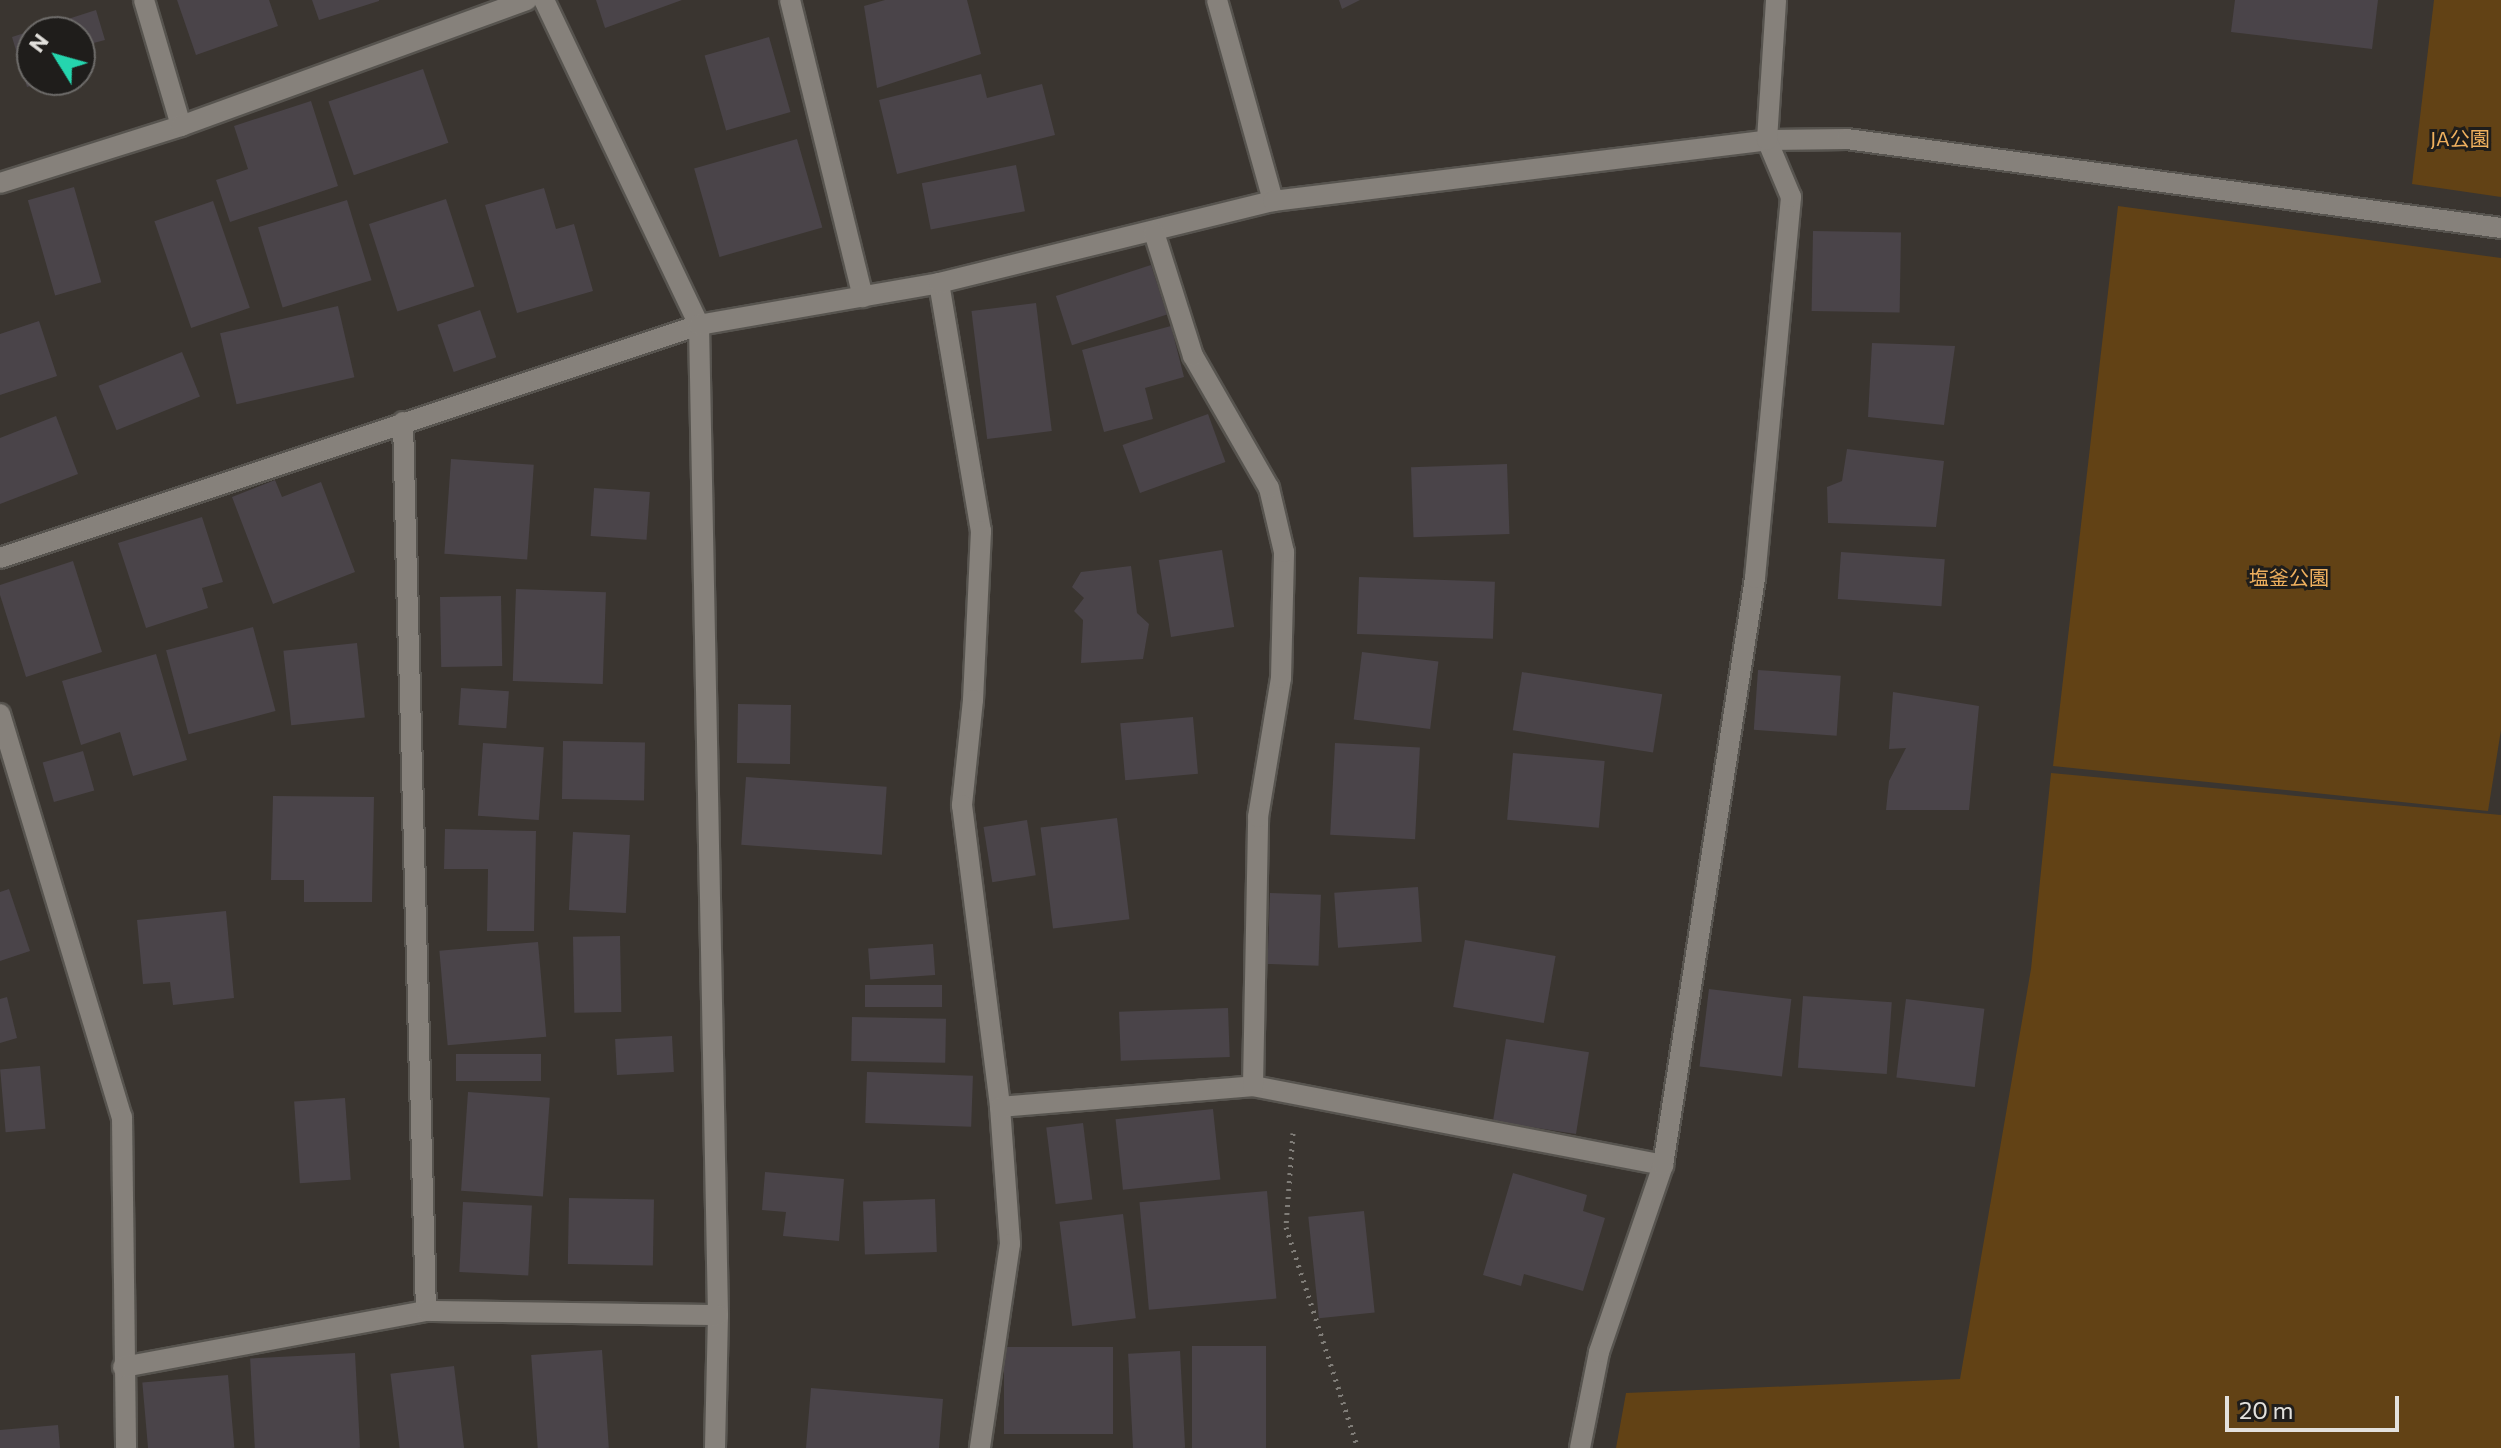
<!DOCTYPE html>
<html>
<head>
<meta charset="utf-8">
<style>
	body { margin:0 }
	#map { position:relative; width:2501px; height:1448px; overflow:hidden; background:#3a3530; font-family:Commissioner,"Noto Sans JP",sans-serif }
	div>[style] { position:absolute }
	.green>* { inset:0; background:#624215 }
	.building>* { inset:0; background:#4a4449; transform-origin:0 0 }
	.path>* { height:5px; margin-top:-2.5px; transform-origin:0; background:repeating-linear-gradient(90deg,#807d78 0 2px,transparent 0 8px) }
	.roads { filter:drop-shadow(2px 0 #57544f) drop-shadow(-2px 0 #57544f) drop-shadow(0 2px #57544f) drop-shadow(0 -2px #57544f) }
	.minor>* { height:20px; margin:-10px; padding:0 10px; transform-origin:10px; border-radius:10px; background:#86817b }
	span { translate:-50% -50%; white-space:nowrap; text-align:center; line-height:1.15; -webkit-text-stroke:6px #1f1d1b; paint-order:stroke }
	.park-label { font-size:20px; color:#efb05e }
	.north { position:absolute; left:16px; top:16px; width:80px; height:80px; box-sizing:border-box; background:#1f1d1b; border:2px solid #6d6b69; border-radius:50%; rotate:307deg; font-size:22px; font-weight:700; line-height:32px; text-align:center; color:#e3e1dd }
	.north::after { content:''; display:block; margin:auto; width:28px; height:36px; background:#25d5ae; clip-path:polygon(50% 0,100% 100%,50% 72%,0 100%) }
	.scale { position:absolute; left:2225px; top:1396px; width:174px; height:36px; box-sizing:border-box; border:4px solid #e3e1dd; border-top:0; padding-left:10px; font-size:24px; line-height:28px; white-space:nowrap; color:#e3e1dd; -webkit-text-stroke:6px #1f1d1b; paint-order:stroke }
</style>
</head>
<body>
<div id="map">
	<div class="green">
		<div style="clip-path:polygon(2434px 0,2501px 0,2501px 197px,2412px 184px)"></div>
		<div style="clip-path:polygon(2118px 206px,2501px 258px,2501px 730px,2488px 811px,2053px 766px)"></div>
		<div style="clip-path:polygon(2051px 773px,2501px 815px,2501px 1448px,1616px 1448px,1626px 1393px,1960px 1379px,2031px 969px)"></div>
	</div>
	<div class="building">
		<div style="clip-path:polygon(177px 0,269px 0,278px 26px,196px 55px)"></div>
		<div style="clip-path:polygon(312px 0,379px 0,379px 1px,319px 20px)"></div>
		<div style="clip-path:polygon(596px 0,682px 0,605px 28px)"></div>
		<div style="clip-path:polygon(885px 0,967px 0,981px 54px,877px 88px,864px 6px)"></div>
		<div style="clip-path:polygon(1339px 0,1360px 0,1342px 9px)"></div>
		<div style="clip-path:polygon(2235px 0,2378px 0,2372px 49px,2231px 32px)"></div>
		<div style="clip-path:polygon(96px 10px,105px 40px,82px 46px,88px 68px,80px 71px,80px 32px,32px 32px,32px 80px,47px 81px,27px 87px,12px 37px)"></div>
		<div style="left:769px;top:37px;width:78px;height:67px;rotate:74deg"></div>
		<div style="left:423px;top:69px;width:78px;height:100px;rotate:71deg"></div>
		<div style="clip-path:polygon(981px 74px,987px 98px,1042px 84px,1055px 135px,897px 174px,879px 100px)"></div>
		<div style="clip-path:polygon(311px 101px,338px 186px,230px 222px,216px 180px,248px 169px,234px 126px)"></div>
		<div style="left:797px;top:139px;width:92px;height:107px;rotate:74deg"></div>
		<div style="left:1016px;top:165px;width:47px;height:96px;rotate:79deg"></div>
		<div style="left:74px;top:187px;width:99px;height:48px;rotate:74deg"></div>
		<div style="clip-path:polygon(544px 188px,556px 229px,574px 224px,593px 291px,517px 313px,485px 205px)"></div>
		<div style="left:446px;top:199px;width:92px;height:81px;rotate:72deg"></div>
		<div style="left:347px;top:200px;width:84px;height:93px;rotate:73deg"></div>
		<div style="left:213px;top:201px;width:113px;height:62px;rotate:71deg"></div>
		<div style="left:1813px;top:231px;width:88px;height:80px;rotate:1deg"></div>
		<div style="left:1151px;top:265px;width:52px;height:100px;rotate:72deg"></div>
		<div style="left:1036px;top:303px;width:129px;height:65px;rotate:83deg"></div>
		<div style="left:338px;top:306px;width:73px;height:121px;rotate:77deg"></div>
		<div style="left:480px;top:310px;width:50px;height:45px;rotate:71deg"></div>
		<div style="clip-path:polygon(39px 321px,57px 376px,0 395px,0 334px)"></div>
		<div style="clip-path:polygon(1171px 326px,1184px 377px,1145px 388px,1153px 419px,1104px 432px,1082px 350px)"></div>
		<div style="clip-path:polygon(1872px 343px,1955px 346px,1944px 425px,1868px 417px)"></div>
		<div style="left:182px;top:352px;width:48px;height:90px;rotate:68deg"></div>
		<div style="left:1208px;top:414px;width:51px;height:91px;rotate:70deg"></div>
		<div style="clip-path:polygon(56px 416px,78px 474px,0 504px,0 438px)"></div>
		<div style="clip-path:polygon(1847px 449px,1944px 461px,1936px 527px,1828px 523px,1827px 487px,1842px 481px)"></div>
		<div style="left:451px;top:459px;width:83px;height:95px;rotate:4deg"></div>
		<div style="left:1507px;top:464px;width:70px;height:96px;rotate:88deg"></div>
		<div style="clip-path:polygon(275px 480px,282px 497px,321px 482px,355px 572px,273px 604px,232px 497px)"></div>
		<div style="left:594px;top:488px;width:56px;height:48px;rotate:4deg"></div>
		<div style="clip-path:polygon(202px 517px,223px 582px,202px 588px,208px 608px,146px 628px,118px 543px)"></div>
		<div style="left:1222px;top:550px;width:78px;height:64px;rotate:81deg"></div>
		<div style="left:1841px;top:552px;width:104px;height:47px;rotate:4deg"></div>
		<div style="clip-path:polygon(73px 561px,102px 652px,26px 677px,0 595px,0 585px)"></div>
		<div style="clip-path:polygon(1131px 566px,1137px 613px,1149px 624px,1143px 659px,1081px 663px,1083px 620px,1074px 611px,1084px 598px,1072px 587px,1081px 572px)"></div>
		<div style="left:1359px;top:577px;width:136px;height:57px;rotate:2deg"></div>
		<div style="left:516px;top:589px;width:90px;height:92px;rotate:2deg"></div>
		<div style="left:501px;top:596px;width:70px;height:61px;rotate:89deg"></div>
		<div style="left:253px;top:627px;width:87px;height:90px;rotate:75deg"></div>
		<div style="left:357px;top:643px;width:75px;height:74px;rotate:84deg"></div>
		<div style="left:1362px;top:652px;width:77px;height:68px;rotate:7deg"></div>
		<div style="clip-path:polygon(156px 654px,187px 760px,133px 776px,120px 732px,81px 745px,62px 681px)"></div>
		<div style="left:1758px;top:670px;width:83px;height:60px;rotate:4deg"></div>
		<div style="left:1522px;top:672px;width:142px;height:59px;rotate:9deg"></div>
		<div style="left:461px;top:688px;width:48px;height:37px;rotate:4deg"></div>
		<div style="clip-path:polygon(1893px 692px,1979px 706px,1969px 810px,1886px 810px,1889px 781px,1906px 748px,1889px 749px)"></div>
		<div style="left:738px;top:704px;width:53px;height:59px;rotate:1deg"></div>
		<div style="left:1193px;top:717px;width:57px;height:73px;rotate:85deg"></div>
		<div style="left:563px;top:741px;width:82px;height:58px;rotate:1deg"></div>
		<div style="left:483px;top:743px;width:61px;height:73px;rotate:4deg"></div>
		<div style="left:1335px;top:743px;width:85px;height:92px;rotate:3deg"></div>
		<div style="left:83px;top:751px;width:41px;height:42px;rotate:74deg"></div>
		<div style="left:1513px;top:753px;width:92px;height:67px;rotate:5deg"></div>
		<div style="left:746px;top:777px;width:141px;height:68px;rotate:4deg"></div>
		<div style="clip-path:polygon(273px 796px,374px 797px,372px 902px,304px 902px,304px 880px,271px 880px)"></div>
		<div style="left:1117px;top:818px;width:102px;height:77px;rotate:83deg"></div>
		<div style="left:1027px;top:820px;width:56px;height:44px;rotate:81deg"></div>
		<div style="clip-path:polygon(445px 829px,536px 831px,534px 931px,487px 931px,488px 869px,444px 869px)"></div>
		<div style="left:573px;top:832px;width:57px;height:78px;rotate:3deg"></div>
		<div style="left:1418px;top:887px;width:55px;height:84px;rotate:86deg"></div>
		<div style="clip-path:polygon(9px 889px,30px 951px,0 961px,0 892px)"></div>
		<div style="left:1270px;top:893px;width:51px;height:71px;rotate:2deg"></div>
		<div style="clip-path:polygon(226px 911px,234px 998px,173px 1005px,170px 982px,143px 984px,137px 920px)"></div>
		<div style="left:620px;top:936px;width:76px;height:47px;rotate:89deg"></div>
		<div style="left:1465px;top:940px;width:92px;height:68px;rotate:10deg"></div>
		<div style="left:538px;top:942px;width:95px;height:99px;rotate:85deg"></div>
		<div style="left:933px;top:944px;width:31px;height:65px;rotate:86deg"></div>
		<div style="left:942px;top:985px;width:22px;height:77px;rotate:90deg"></div>
		<div style="left:1709px;top:989px;width:83px;height:78px;rotate:7deg"></div>
		<div style="left:1803px;top:996px;width:89px;height:72px;rotate:4deg"></div>
		<div style="clip-path:polygon(7px 997px,17px 1038px,0 1043px,0 999px)"></div>
		<div style="left:1906px;top:999px;width:79px;height:79px;rotate:7deg"></div>
		<div style="left:1228px;top:1008px;width:49px;height:109px;rotate:88deg"></div>
		<div style="left:852px;top:1017px;width:94px;height:44px;rotate:1deg"></div>
		<div style="left:672px;top:1036px;width:36px;height:57px;rotate:87deg"></div>
		<div style="left:1506px;top:1039px;width:84px;height:83px;rotate:9deg"></div>
		<div style="left:541px;top:1054px;width:27px;height:85px;rotate:90deg"></div>
		<div style="left:40px;top:1066px;width:63px;height:40px;rotate:85deg"></div>
		<div style="left:867px;top:1072px;width:106px;height:51px;rotate:2deg"></div>
		<div style="left:468px;top:1092px;width:82px;height:99px;rotate:4deg"></div>
		<div style="left:345px;top:1098px;width:82px;height:51px;rotate:86deg"></div>
		<div style="left:1213px;top:1109px;width:71px;height:98px;rotate:84deg"></div>
		<div style="left:1083px;top:1123px;width:77px;height:37px;rotate:83deg"></div>
		<div style="clip-path:polygon(765px 1172px,844px 1179px,839px 1241px,783px 1236px,786px 1212px,762px 1210px)"></div>
		<div style="clip-path:polygon(1513px 1173px,1587px 1195px,1583px 1211px,1605px 1218px,1583px 1291px,1524px 1274px,1521px 1286px,1483px 1275px)"></div>
		<div style="left:1267px;top:1191px;width:108px;height:128px;rotate:85deg"></div>
		<div style="left:569px;top:1198px;width:85px;height:66px;rotate:1deg"></div>
		<div style="left:935px;top:1199px;width:53px;height:72px;rotate:88deg"></div>
		<div style="left:463px;top:1202px;width:69px;height:70px;rotate:3deg"></div>
		<div style="left:1364px;top:1211px;width:102px;height:56px;rotate:84deg"></div>
		<div style="left:1123px;top:1214px;width:105px;height:64px;rotate:83deg"></div>
		<div style="left:1192px;top:1346px;width:74px;height:102px"></div>
		<div style="left:1113px;top:1347px;width:87px;height:109px;rotate:90deg"></div>
		<div style="left:602px;top:1350px;width:98px;height:71px;rotate:86deg"></div>
		<div style="left:1180px;top:1351px;width:97px;height:52px;rotate:87deg"></div>
		<div style="left:355px;top:1353px;width:95px;height:105px;rotate:87deg"></div>
		<div style="left:454px;top:1366px;width:83px;height:64px;rotate:83deg"></div>
		<div style="left:228px;top:1375px;width:73px;height:86px;rotate:85deg"></div>
		<div style="clip-path:polygon(811px 1388px,943px 1399px,939px 1448px,806px 1448px)"></div>
		<div style="clip-path:polygon(58px 1425px,60px 1448px,0 1448px,0 1430px)"></div>
	</div>
	<div class="path">
		<div style="left:1293px;top:1133px;width:94px;rotate:94.3deg"></div>
		<div style="left:1286px;top:1227px;width:232px;rotate:72deg"></div>
	</div>
	<div class="roads">
		<div class="minor">
			<div style="left:144px;top:0;width:131px;rotate:73.6deg"></div>
			<div style="left:544px;top:0;width:360px;rotate:64.5deg"></div>
			<div style="left:699px;top:325px;width:990px;rotate:88.9deg"></div>
			<div style="left:718px;top:1315px;width:133px;rotate:91.3deg"></div>
			<div style="left:790px;top:0;width:306px;rotate:76.2deg"></div>
			<div style="left:1217px;top:0;width:209px;rotate:74.4deg"></div>
			<div style="left:0;top:183px;width:190px;rotate:-17.5deg"></div>
			<div style="left:181px;top:126px;width:368px;rotate:-20deg"></div>
			<div style="left:939px;top:283px;width:252px;rotate:80.4deg"></div>
			<div style="left:981px;top:531px;width:169px;rotate:92.7deg"></div>
			<div style="left:973px;top:700px;width:106px;rotate:96deg"></div>
			<div style="left:962px;top:805px;width:304px;rotate:82.8deg"></div>
			<div style="left:1000px;top:1107px;width:137px;rotate:85.8deg"></div>
			<div style="left:1010px;top:1244px;width:206px;rotate:98.4deg"></div>
			<div style="left:403px;top:422px;width:889px;rotate:88.52deg"></div>
			<div style="left:0;top:558px;width:737px;rotate:-18.43deg"></div>
			<div style="left:699px;top:325px;width:244px;rotate:-9.9deg"></div>
			<div style="left:939px;top:283px;width:344px;rotate:-13.8deg"></div>
			<div style="left:1273px;top:201px;width:498px;rotate:-7deg"></div>
			<div style="left:1767px;top:140px;width:80px;rotate:-0.7deg"></div>
			<div style="left:1847px;top:139px;width:660px;rotate:7.75deg"></div>
			<div style="left:0;top:714px;width:421px;rotate:73.2deg"></div>
			<div style="left:122px;top:1117px;width:331px;rotate:89.3deg"></div>
			<div style="left:1253px;top:1086px;width:418px;rotate:10.9deg"></div>
			<div style="left:1000px;top:1107px;width:254px;rotate:-4.7deg"></div>
			<div style="left:1253px;top:1086px;width:269px;rotate:-88.9deg"></div>
			<div style="left:1258px;top:817px;width:141px;rotate:-80.6deg"></div>
			<div style="left:1281px;top:678px;width:126px;rotate:-88.6deg"></div>
			<div style="left:1284px;top:552px;width:66px;rotate:-103.2deg"></div>
			<div style="left:1269px;top:488px;width:152px;rotate:-119.9deg"></div>
			<div style="left:1193px;top:356px;width:130px;rotate:-107.5deg"></div>
			<div style="left:123px;top:1367px;width:308px;rotate:-10.5deg"></div>
			<div style="left:426px;top:1311px;width:292px;rotate:0.8deg"></div>
			<div style="left:1580px;top:1448px;width:98px;rotate:-78.8deg"></div>
			<div style="left:1599px;top:1352px;width:198px;rotate:-71.1deg"></div>
			<div style="left:1663px;top:1165px;width:594px;rotate:-81.09deg"></div>
			<div style="left:1755px;top:578px;width:383px;rotate:-84.6deg"></div>
			<div style="left:1791px;top:197px;width:62px;rotate:-112.8deg"></div>
			<div style="left:1767px;top:140px;width:140px;rotate:-86.3deg"></div>
		</div>
	</div>
	<div class="park-label">
		<span style="left:2460px;top:138px">JA公園</span>
		<span style="left:2289px;top:577px">塩釜公園</span>
	</div>
	<div class="north">N</div>
	<div class="scale">20 m</div>
</div>
</body>
</html>
